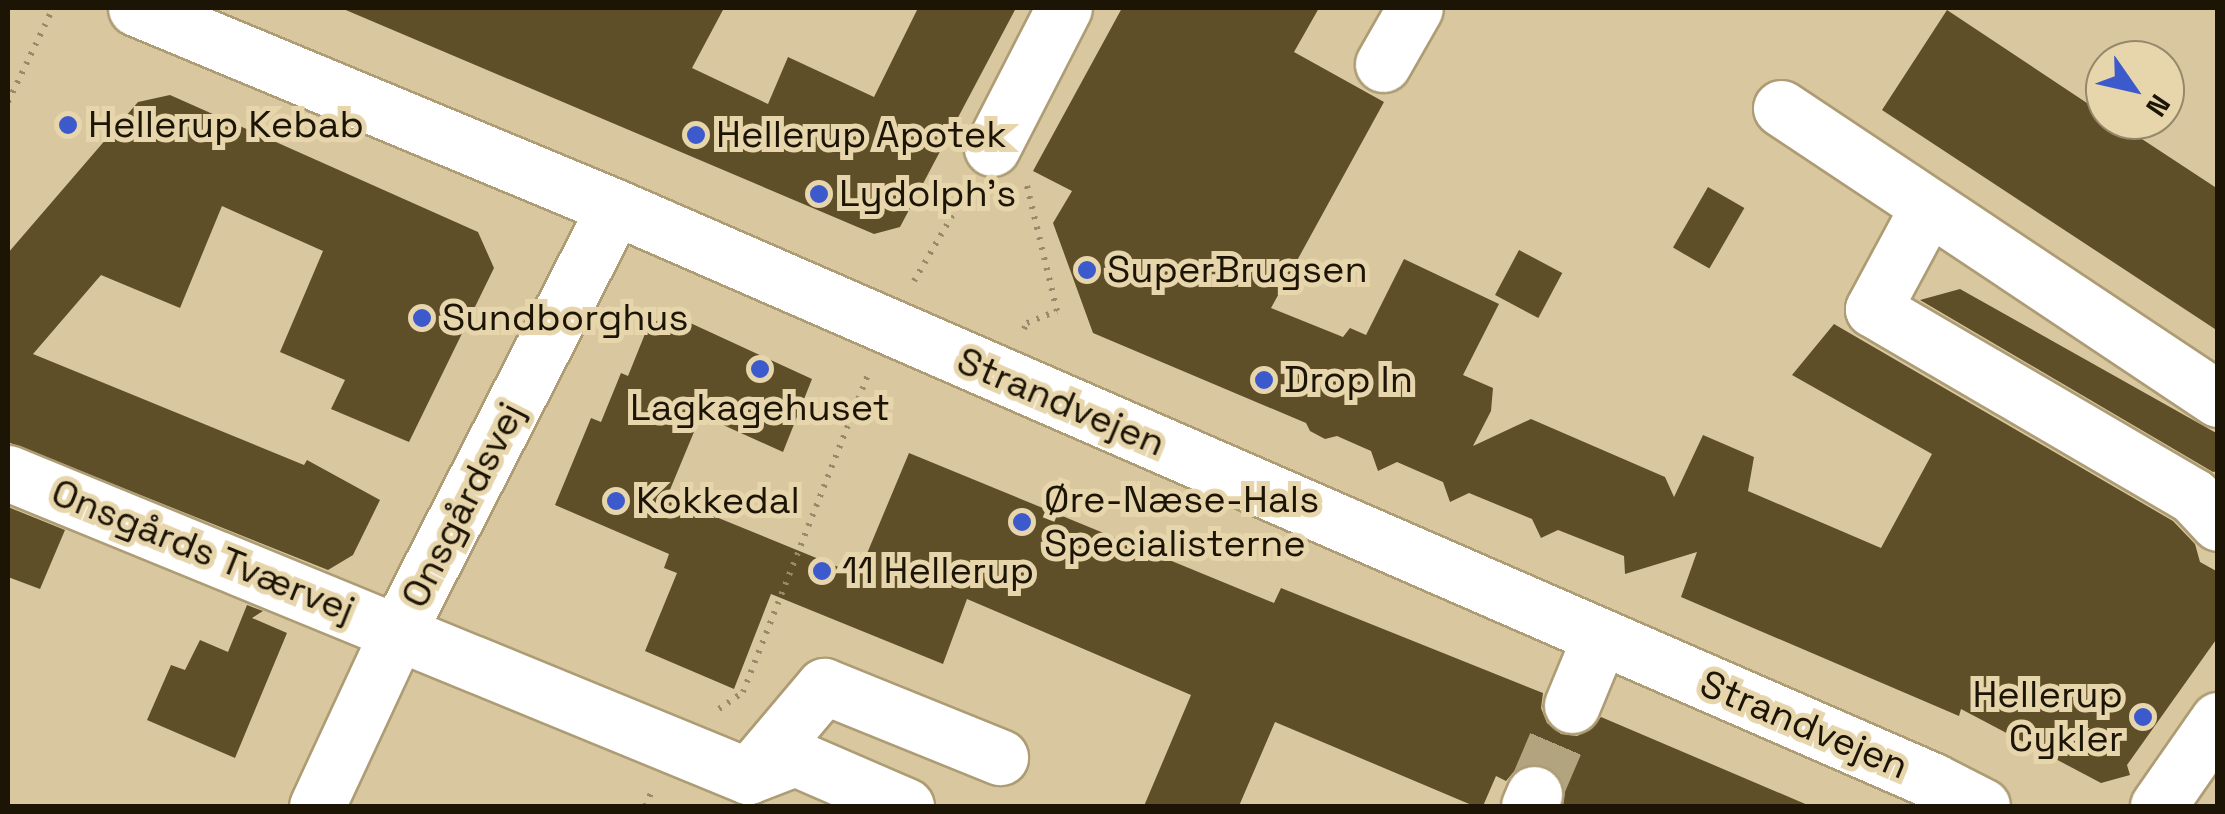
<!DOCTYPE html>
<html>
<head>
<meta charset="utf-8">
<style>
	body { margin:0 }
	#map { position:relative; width:2225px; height:814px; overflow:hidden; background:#d9c89f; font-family:"Space Grotesk",sans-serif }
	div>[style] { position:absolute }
	.building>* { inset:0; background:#5e4f29; transform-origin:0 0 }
	.minor-tunnel>* { height:55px; margin-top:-27.5px; transform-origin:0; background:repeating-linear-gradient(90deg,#b3a480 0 55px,transparent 0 83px) }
	.path>* { height:6px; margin-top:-3px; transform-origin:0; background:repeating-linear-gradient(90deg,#978969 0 2.5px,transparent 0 10.5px) }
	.roads { filter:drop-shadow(2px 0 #ad9c74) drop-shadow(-2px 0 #ad9c74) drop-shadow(0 2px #ad9c74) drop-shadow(0 -2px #ad9c74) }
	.minor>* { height:55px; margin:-27.5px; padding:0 27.5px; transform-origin:27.5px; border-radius:27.5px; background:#fff }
	.major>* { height:55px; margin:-27.5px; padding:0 27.5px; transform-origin:27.5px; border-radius:27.5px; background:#fff }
	.dots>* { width:28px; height:28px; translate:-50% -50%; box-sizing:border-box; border:5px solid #e7d5ac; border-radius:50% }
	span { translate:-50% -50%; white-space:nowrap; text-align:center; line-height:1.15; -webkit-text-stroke:10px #e7d5ac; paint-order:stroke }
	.poi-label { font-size:38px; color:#1c1506 }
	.left { translate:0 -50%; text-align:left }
	.right { translate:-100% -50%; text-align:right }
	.street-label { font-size:38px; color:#1c1506 }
	.frame { position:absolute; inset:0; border:10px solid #1c1506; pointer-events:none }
	.north { position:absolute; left:2085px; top:40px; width:100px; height:100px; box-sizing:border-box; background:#e7d5ac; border:2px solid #96886a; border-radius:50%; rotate:124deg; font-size:28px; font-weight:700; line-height:40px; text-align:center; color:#1c1506 }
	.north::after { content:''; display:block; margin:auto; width:35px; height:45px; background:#3c5acc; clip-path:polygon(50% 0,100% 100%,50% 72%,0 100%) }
</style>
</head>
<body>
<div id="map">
	<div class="building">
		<div style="clip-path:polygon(341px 8px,724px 8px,692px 68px,768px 104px,788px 57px,874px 97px,918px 8px,1016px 8px,900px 227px,874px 234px)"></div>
		<div style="clip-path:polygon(1122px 8px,1319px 8px,1294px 52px,1384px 102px,1271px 308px,1343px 337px,1350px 328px,1366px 335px,1404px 259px,1499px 304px,1463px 375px,1493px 388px,1491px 411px,1473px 446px,1531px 419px,1665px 477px,1674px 497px,1703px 435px,1754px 457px,1748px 491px,1881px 548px,1932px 454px,1792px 375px,1834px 324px,2173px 521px,2195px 544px,2200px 562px,2218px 572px,2218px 637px,2127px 765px,2130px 775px,2101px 783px,1961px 709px,1959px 716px,1681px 597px,1697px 552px,1625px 574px,1624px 556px,1558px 530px,1541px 538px,1532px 519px,1469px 493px,1450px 502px,1443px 482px,1397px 462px,1378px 471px,1371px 451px,1337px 436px,1325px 439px,1310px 431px,1306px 423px,1093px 333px,1053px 223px,1072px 191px,1033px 171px)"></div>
		<div style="clip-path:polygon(1947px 10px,2105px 115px,2105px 120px,2113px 120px,2218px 189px,2218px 331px,1882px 110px)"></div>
		<div style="clip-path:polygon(170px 95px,478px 232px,494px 268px,409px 442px,331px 409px,345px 380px,280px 352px,323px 251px,222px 206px,180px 308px,101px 275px,33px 354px,304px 465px,307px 460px,380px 500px,353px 555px,328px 570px,8px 442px,8px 253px,138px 102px)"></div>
		<div style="left:1708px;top:187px;width:42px;height:70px;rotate:30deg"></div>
		<div style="left:1519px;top:250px;width:49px;height:51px;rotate:28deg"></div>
		<div style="clip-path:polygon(1960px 289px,2218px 434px,2218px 471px,2213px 472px,1920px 300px)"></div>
		<div style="clip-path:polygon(673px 315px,812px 379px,783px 452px,701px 415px,667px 497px,858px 575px,909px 453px,1274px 603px,1281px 588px,1543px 693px,1541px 708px,1547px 723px,1561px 734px,1577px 736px,1590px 730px,1601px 717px,1810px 806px,1563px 806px,1565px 791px,1559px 776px,1547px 766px,1531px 763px,1516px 769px,1506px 781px,1496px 776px,1483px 806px,1474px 806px,1275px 722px,1239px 806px,1144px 806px,1191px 695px,967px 599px,943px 664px,771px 594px,734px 689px,645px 651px,677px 573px,664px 568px,669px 554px,555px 505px,591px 418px,601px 422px,621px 373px,628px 376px,649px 324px)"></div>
		<div style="clip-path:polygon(8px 507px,65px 530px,40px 589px,8px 577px)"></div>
		<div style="clip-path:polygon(247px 605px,263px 611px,252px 618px,287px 633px,235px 758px,147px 720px,171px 665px,185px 670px,200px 640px,228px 652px)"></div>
	</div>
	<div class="minor-tunnel">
		<div style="left:1534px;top:794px;width:97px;rotate:-66.9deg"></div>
	</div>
	<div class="path">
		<div style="left:8px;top:102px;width:104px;rotate:-64.4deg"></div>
		<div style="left:914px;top:281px;width:103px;rotate:-59.7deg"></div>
		<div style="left:1024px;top:329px;width:7px;rotate:-63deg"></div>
		<div style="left:1027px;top:323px;width:32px;rotate:-22deg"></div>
		<div style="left:1057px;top:311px;width:129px;rotate:-103.5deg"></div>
		<div style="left:719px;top:709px;width:29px;rotate:-35deg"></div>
		<div style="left:743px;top:692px;width:344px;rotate:-68.5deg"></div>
		<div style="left:645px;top:806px;width:14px;rotate:-65deg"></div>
	</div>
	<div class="roads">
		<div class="minor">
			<div style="left:1383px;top:64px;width:64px;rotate:-60.3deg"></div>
			<div style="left:1781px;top:108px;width:525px;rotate:33.66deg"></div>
			<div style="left:992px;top:148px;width:157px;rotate:-62.8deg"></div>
			<div style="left:1928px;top:207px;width:116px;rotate:118.3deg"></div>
			<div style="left:1873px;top:309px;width:371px;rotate:30.3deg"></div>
			<div style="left:2193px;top:496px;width:37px;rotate:47deg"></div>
			<div style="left:8px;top:473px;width:800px;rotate:22.27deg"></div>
			<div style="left:748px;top:776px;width:50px;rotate:-21deg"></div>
			<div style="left:795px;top:758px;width:121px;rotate:23.4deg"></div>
			<div style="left:1572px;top:705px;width:74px;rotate:-67.6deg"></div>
			<div style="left:748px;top:776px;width:118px;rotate:-49.8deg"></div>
			<div style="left:824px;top:686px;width:190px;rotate:22deg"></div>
			<div style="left:317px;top:806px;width:195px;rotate:-65.1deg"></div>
			<div style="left:399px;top:629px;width:474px;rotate:-62.9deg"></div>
			<div style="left:1529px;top:806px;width:13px;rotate:-67deg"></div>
			<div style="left:2158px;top:806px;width:105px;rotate:-55.1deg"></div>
		</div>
		<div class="major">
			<div style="left:136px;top:8px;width:519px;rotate:22.56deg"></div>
			<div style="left:615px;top:207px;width:1438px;rotate:23.53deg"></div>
			<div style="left:1933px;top:781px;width:55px;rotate:27deg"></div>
		</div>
	</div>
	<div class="dots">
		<div style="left:68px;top:125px;background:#3c5acc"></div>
		<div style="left:696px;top:135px;background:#3c5acc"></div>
		<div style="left:819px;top:194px;background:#3c5acc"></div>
		<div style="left:1087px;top:270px;background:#3c5acc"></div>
		<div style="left:422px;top:318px;background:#3c5acc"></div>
		<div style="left:760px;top:369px;background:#3c5acc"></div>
		<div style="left:1264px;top:380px;background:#3c5acc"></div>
		<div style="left:616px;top:501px;background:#3c5acc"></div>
		<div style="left:1022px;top:522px;background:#3c5acc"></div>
		<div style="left:822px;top:571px;background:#3c5acc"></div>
		<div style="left:2143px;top:717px;background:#3c5acc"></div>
	</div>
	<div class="poi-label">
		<span class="left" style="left:88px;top:125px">Hellerup Kebab</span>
		<span class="left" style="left:716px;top:135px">Hellerup Apotek</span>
		<span class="left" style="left:839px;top:194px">Lydolph's</span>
		<span class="left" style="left:1107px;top:270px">SuperBrugsen</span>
		<span class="left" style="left:442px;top:318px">Sundborghus</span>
		<span class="left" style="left:1284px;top:380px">Drop In</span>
		<span style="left:760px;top:408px">Lagkagehuset</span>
		<span class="left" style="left:1044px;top:522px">Øre-Næse-Hals<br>Specialisterne</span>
		<span class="left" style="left:636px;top:501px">Kokkedal</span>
		<span class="left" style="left:842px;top:571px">11 Hellerup</span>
		<span class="right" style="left:2123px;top:717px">Hellerup<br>Cykler</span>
	</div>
	<div class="street-label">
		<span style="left:1061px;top:402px;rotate:23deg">Strandvejen</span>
		<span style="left:463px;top:505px;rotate:-63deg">Onsgårdsvej</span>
		<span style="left:203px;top:551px;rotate:22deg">Onsgårds Tværvej</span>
		<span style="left:1804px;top:725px;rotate:23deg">Strandvejen</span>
	</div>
	<div class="frame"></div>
	<div class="north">N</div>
</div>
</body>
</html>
